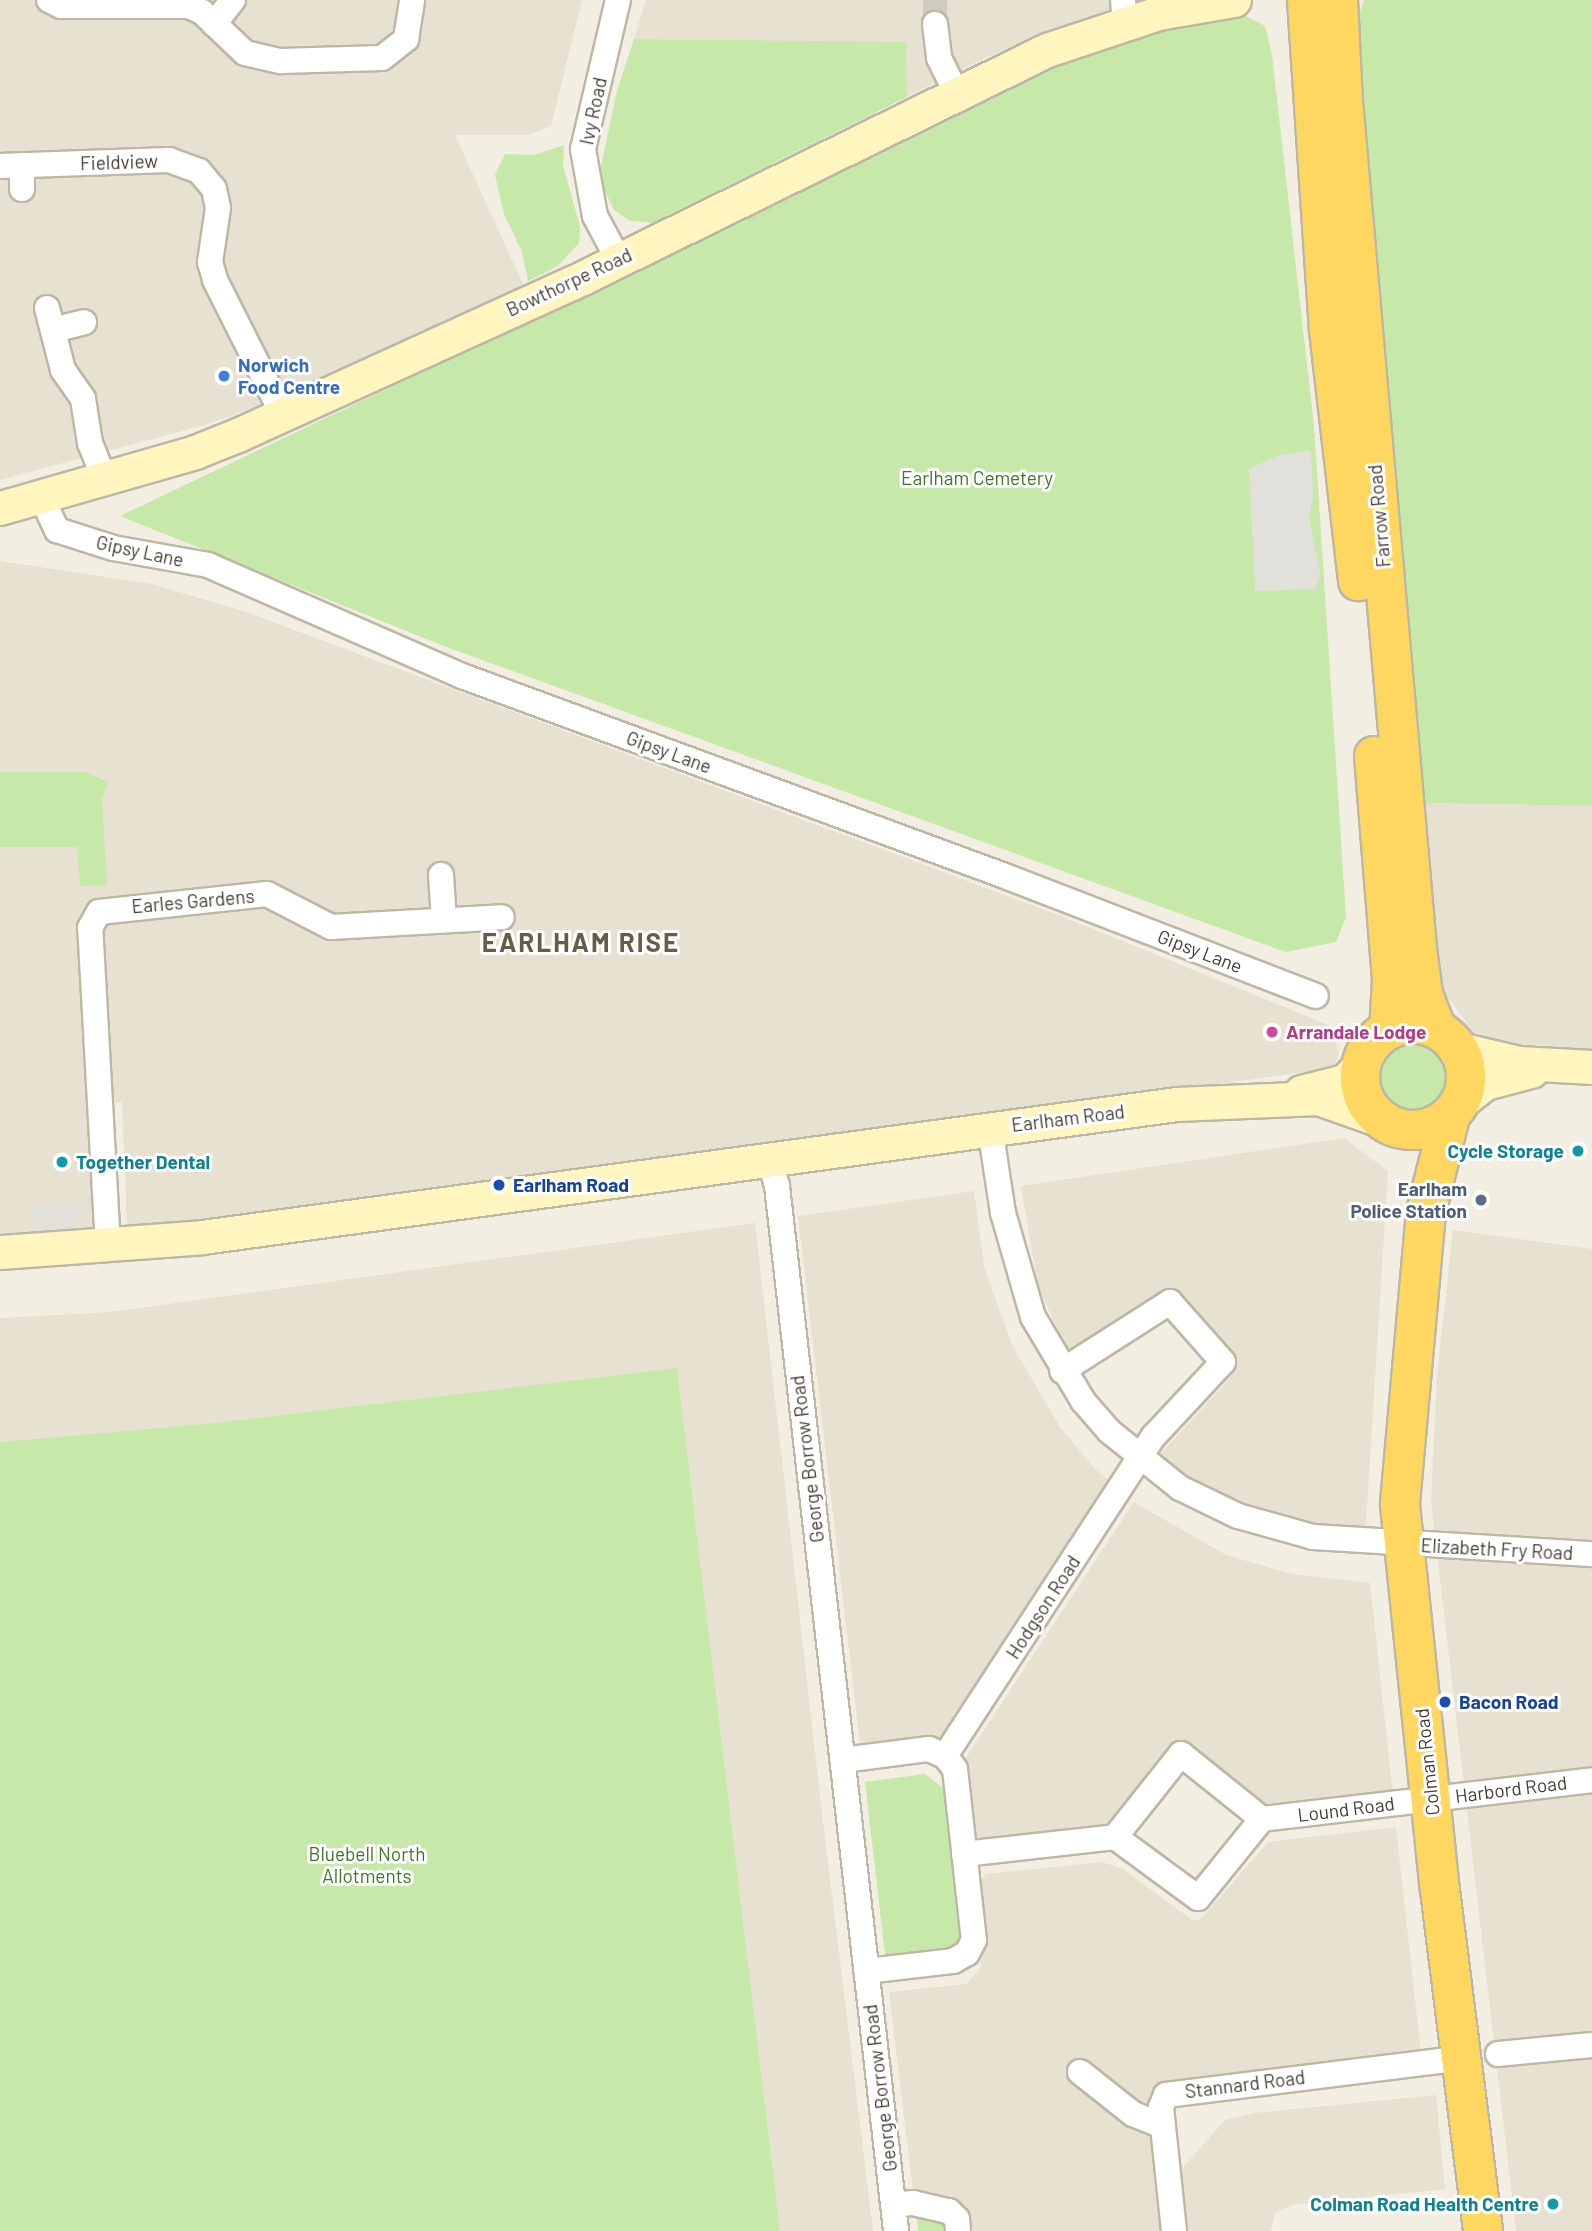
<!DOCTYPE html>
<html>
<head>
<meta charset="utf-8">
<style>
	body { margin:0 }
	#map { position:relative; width:1592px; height:2231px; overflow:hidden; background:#f2eee2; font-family:Barlow,sans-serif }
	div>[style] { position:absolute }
	.residential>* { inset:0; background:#e6e1d0 }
	.green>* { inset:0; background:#c6e8a9 }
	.round { border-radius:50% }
	.parking>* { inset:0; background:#e2e0db }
	.street-tunnel>* { height:24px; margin-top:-12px; transform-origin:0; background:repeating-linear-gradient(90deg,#cfcbbf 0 24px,transparent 0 36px) }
	.roads { filter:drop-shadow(2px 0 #bdb7a5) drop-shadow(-2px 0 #bdb7a5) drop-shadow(0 2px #bdb7a5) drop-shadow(0 -2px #bdb7a5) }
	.street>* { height:24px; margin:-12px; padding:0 12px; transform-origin:12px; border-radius:12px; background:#fff }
	.secondary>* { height:33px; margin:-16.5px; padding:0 16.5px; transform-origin:16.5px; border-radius:16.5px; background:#fff5bf }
	.highway>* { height:38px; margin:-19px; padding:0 19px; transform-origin:19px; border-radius:19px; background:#ffd760 }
	.highway>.ring { margin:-19px; padding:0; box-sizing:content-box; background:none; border:38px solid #ffd760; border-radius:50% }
	.dots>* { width:19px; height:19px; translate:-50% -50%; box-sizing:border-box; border:4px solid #fff; border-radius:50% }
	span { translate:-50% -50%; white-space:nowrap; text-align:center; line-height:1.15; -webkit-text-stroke:6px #fff; paint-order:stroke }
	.street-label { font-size:19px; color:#433e32 }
	.shop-label { font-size:19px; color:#366cbe; font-weight:700 }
	.left { translate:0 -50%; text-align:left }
	.park-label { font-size:19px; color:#3d7625 }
	.hotel-label { font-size:19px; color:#b23c85; font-weight:700 }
	.culture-label { font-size:19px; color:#0d838f; font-weight:700 }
	.right { translate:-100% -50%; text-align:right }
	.transit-label { font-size:19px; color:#164399; font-weight:700 }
	.service-label { font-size:19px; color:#4e5e75; font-weight:700 }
	.district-label { font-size:26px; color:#665d49; font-weight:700; letter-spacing:2px }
</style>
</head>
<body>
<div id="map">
	<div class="residential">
		<div style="clip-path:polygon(0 0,582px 0,551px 126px,528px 135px,455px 135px,526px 291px,287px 395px,208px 424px,0 480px)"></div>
		<div style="clip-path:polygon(646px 0,1152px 0,1096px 15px,989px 56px,907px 97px,906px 43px,634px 39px)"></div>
		<div style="clip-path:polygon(0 561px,152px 584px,246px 612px,1066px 918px,1331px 1026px,1339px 1054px,1333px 1068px,134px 1234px,127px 1223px,122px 1102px,87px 1104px,93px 1225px,81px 1237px,0 1241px)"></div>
		<div style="clip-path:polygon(1425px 803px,1592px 806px,1592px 1049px,1480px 1041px,1439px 985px)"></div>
		<div style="clip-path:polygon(1344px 1138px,1388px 1171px,1365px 1539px,1243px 1511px,1156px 1459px,1230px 1378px,1169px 1312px,1076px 1370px,1038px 1286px,1021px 1186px)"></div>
		<div style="clip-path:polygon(974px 1191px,984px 1267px,1012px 1345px,1060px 1427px,1095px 1469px,1120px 1490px,945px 1753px,863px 1769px,798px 1216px)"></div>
		<div style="clip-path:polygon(755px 1223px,821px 1805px,873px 2231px,780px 2231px,677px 1368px,214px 1423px,0 1442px,0 1318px,111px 1312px)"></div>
		<div style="clip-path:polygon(1453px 1230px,1592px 1249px,1592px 2231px,1516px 2231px,1431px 1501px,1437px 1376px)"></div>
		<div style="clip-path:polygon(1134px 1502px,1226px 1555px,1292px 1574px,1370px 1583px,1395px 1814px,1276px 1829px,1176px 1762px,1122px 1833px,966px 1847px,963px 1762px)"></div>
		<div style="clip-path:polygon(1396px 1827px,1421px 2053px,1155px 2084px,1149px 2107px,1163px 2231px,971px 2231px,963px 2205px,913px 2190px,889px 1992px,967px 1984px,981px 1967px,971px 1894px,986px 1874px,1102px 1862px,1123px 1869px,1192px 1920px,1200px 1920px,1268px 1842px)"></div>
		<div style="clip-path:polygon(1436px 2095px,1445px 2189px,1292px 2205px,1275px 2213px,1271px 2231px,1185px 2231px,1179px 2172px,1225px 2120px,1255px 2113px)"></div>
	</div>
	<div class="green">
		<div style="clip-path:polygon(1364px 0,1592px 0,1592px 806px,1425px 803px,1359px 49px,1358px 18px)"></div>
		<div style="clip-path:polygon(1240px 13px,1265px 26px,1272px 55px,1314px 426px,1346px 917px,1336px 942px,1286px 952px,444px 646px,120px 516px,635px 271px,992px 89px,1136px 32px)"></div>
		<div style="clip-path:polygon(634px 39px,906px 42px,907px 97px,652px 223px,630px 221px,614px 210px,603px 187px,601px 166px,617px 91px)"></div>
		<div style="clip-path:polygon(564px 145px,563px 166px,580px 226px,579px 243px,558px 266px,528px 281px,522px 252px,504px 214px,495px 175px,505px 154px,534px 155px)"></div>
		<div style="clip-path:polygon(0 772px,85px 772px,108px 782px,102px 800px,107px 885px,80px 886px,77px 847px,0 847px)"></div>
		<div class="round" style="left:1379px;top:1043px;width:68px;height:68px"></div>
		<div style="clip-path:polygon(677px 1368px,780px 2231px,0 2231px,0 1442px,214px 1423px)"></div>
		<div style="clip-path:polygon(925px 1774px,947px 1791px,966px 1954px,951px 1974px,888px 1980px,865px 1782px)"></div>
		<div style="clip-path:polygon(916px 2212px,942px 2214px,950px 2231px,918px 2231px)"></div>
	</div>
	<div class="parking">
		<div style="clip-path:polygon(1311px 450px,1313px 496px,1309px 516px,1320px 574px,1316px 589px,1255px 591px,1249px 469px,1279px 455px)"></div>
		<div style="clip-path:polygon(83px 1201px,70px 1232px,33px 1234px,31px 1209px)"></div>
	</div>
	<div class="street-tunnel">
		<div style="left:935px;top:24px;width:24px;rotate:-90deg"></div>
	</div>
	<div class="roads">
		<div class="street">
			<div style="left:49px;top:0;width:13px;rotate:27deg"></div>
			<div style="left:61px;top:6px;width:128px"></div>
			<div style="left:189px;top:6px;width:14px;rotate:25deg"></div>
			<div style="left:202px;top:12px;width:59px;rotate:43.6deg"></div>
			<div style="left:245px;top:53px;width:37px;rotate:13deg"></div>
			<div style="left:281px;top:61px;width:101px;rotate:-1.7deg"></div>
			<div style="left:382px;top:58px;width:31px;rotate:-38deg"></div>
			<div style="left:406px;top:39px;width:39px;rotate:-81deg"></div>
			<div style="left:1123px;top:0;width:22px;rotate:85deg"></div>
			<div style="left:214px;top:24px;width:31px;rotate:-52deg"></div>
			<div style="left:935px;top:24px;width:34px;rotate:83deg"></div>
			<div style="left:939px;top:58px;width:40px;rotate:63.4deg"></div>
			<div style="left:22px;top:165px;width:24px;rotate:90deg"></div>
			<div style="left:0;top:166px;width:169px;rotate:-2deg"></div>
			<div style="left:169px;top:160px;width:32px;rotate:20deg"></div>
			<div style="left:199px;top:171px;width:23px;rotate:50deg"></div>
			<div style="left:214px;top:189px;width:19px;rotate:78deg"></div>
			<div style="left:218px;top:208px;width:55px;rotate:98.4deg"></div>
			<div style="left:210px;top:262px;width:19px;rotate:74deg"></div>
			<div style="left:215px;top:280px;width:151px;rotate:63.3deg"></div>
			<div style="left:618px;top:259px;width:49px;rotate:-118.1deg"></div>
			<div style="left:595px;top:216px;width:68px;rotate:-100.2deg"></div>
			<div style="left:583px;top:149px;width:153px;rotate:-76.8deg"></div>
			<div style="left:47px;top:308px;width:64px;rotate:75.5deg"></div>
			<div style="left:63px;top:370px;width:35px;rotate:55deg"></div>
			<div style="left:83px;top:399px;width:45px;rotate:81deg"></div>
			<div style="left:90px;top:443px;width:38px;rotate:68deg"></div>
			<div style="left:53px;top:330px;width:32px;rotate:-14deg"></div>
			<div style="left:41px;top:496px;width:38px;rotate:65deg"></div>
			<div style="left:57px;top:530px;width:59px;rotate:17.8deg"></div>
			<div style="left:113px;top:548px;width:97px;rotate:10.1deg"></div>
			<div style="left:208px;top:565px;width:277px;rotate:23.6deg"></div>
			<div style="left:462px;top:676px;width:579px;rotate:20.22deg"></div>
			<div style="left:1005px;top:876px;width:333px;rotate:21.1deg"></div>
			<div style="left:441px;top:875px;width:45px;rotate:86.2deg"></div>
			<div style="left:990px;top:1128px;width:86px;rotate:81.3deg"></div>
			<div style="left:1003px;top:1213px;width:108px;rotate:73.9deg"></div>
			<div style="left:1033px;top:1317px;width:98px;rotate:59.2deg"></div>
			<div style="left:1083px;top:1401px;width:40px;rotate:49deg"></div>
			<div style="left:1109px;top:1431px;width:91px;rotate:38.8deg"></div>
			<div style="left:1180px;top:1488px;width:64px;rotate:25.8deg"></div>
			<div style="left:1238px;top:1516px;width:78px;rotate:15.6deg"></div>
			<div style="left:1313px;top:1537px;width:280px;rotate:3.5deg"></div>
			<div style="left:769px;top:1158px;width:29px;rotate:74deg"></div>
			<div style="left:777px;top:1186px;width:1052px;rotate:83.5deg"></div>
			<div style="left:108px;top:1246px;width:319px;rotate:-93.2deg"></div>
			<div style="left:90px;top:928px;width:18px;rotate:-61deg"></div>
			<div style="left:99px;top:912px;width:169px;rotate:-6.1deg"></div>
			<div style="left:267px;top:894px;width:72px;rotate:27.3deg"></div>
			<div style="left:331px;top:927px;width:171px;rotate:-3.3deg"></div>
			<div style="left:945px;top:1756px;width:382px;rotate:-56.9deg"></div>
			<div style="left:1154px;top:1436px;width:101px;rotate:-47deg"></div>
			<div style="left:1223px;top:1362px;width:80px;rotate:-131.5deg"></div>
			<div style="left:1170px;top:1302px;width:128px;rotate:147.4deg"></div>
			<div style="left:843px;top:1760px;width:87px;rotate:-7.3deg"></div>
			<div style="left:929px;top:1749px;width:17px;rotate:24deg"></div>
			<div style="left:945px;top:1756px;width:16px;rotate:52deg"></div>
			<div style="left:955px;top:1769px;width:172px;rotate:83.7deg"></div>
			<div style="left:974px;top:1940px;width:15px;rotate:118deg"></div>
			<div style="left:967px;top:1953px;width:16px;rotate:150deg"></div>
			<div style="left:953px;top:1961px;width:87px;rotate:173.4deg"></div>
			<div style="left:1262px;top:1819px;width:332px;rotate:-6.7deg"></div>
			<div style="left:964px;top:1854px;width:152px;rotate:-6.4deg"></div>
			<div style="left:1115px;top:1837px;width:103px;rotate:36.3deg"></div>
			<div style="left:1198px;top:1898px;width:102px;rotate:-51deg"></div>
			<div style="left:1262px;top:1819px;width:104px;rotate:-141.3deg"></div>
			<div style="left:1181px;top:1754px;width:106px;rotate:128.5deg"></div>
			<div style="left:1498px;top:2054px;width:94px;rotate:-5.5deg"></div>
			<div style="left:1080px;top:2072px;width:68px;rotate:38.4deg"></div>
			<div style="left:1133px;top:2114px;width:32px;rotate:22deg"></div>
			<div style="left:893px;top:2205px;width:20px;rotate:-6deg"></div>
			<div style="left:913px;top:2203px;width:37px;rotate:13deg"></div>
			<div style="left:949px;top:2211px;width:11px;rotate:45deg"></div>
			<div style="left:957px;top:2219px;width:12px;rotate:85deg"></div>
			<div style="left:1174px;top:2231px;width:125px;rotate:-96deg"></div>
			<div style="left:1161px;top:2107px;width:13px;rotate:-67deg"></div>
			<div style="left:1166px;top:2095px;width:297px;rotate:-7.1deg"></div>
		</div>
		<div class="secondary">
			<div style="left:0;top:508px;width:203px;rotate:-16deg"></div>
			<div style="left:195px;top:452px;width:48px;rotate:-21.8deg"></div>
			<div style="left:240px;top:434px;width:365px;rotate:-24.5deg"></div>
			<div style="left:572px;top:283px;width:529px;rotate:-26.13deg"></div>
			<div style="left:1047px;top:50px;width:117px;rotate:-18.4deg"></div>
			<div style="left:1158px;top:13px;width:77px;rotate:-9.7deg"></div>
			<div style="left:1459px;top:1049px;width:62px;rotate:13.1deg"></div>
			<div style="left:1519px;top:1063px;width:73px;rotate:3.1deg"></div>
			<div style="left:1301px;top:1092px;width:45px;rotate:-14deg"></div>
			<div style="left:1345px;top:1081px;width:25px;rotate:-47deg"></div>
			<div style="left:1462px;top:1101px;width:29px;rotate:-38deg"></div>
			<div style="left:1485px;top:1083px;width:48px;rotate:-14.6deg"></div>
			<div style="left:0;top:1252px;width:203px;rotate:-4.2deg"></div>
			<div style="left:202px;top:1237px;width:984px;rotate:-7.77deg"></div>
			<div style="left:1177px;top:1104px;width:141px;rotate:-2.4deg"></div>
			<div style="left:1318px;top:1098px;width:69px;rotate:19.5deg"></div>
		</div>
		<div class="highway">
			<div style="left:1307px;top:0;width:331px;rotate:86.2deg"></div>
			<div style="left:1329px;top:330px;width:253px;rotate:83.4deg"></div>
			<div style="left:1338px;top:0;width:101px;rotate:87.2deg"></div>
			<div style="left:1343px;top:101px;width:851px;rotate:85.01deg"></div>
			<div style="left:1417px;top:949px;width:45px;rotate:82.4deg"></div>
			<div style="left:1423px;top:994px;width:36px;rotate:69deg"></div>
			<div style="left:1374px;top:756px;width:226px;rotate:85.4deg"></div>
			<div style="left:1392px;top:981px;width:49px;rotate:93.5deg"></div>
			<div class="ring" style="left:1360px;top:1024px;width:68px;height:68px"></div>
			<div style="left:1450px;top:1117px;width:98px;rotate:104.2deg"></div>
			<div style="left:1426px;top:1212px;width:294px;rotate:95.1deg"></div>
			<div style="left:1400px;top:1505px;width:387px;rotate:84.1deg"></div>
			<div style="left:1440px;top:1890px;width:344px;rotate:82.8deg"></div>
		</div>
	</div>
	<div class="dots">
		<div style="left:224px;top:376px;background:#3f7fe0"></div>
		<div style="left:1272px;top:1032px;background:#d1479c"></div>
		<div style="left:1578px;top:1151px;background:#0f9aa8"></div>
		<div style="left:62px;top:1162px;background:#0f9aa8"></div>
		<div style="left:499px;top:1185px;background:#1a4fb4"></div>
		<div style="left:1481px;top:1200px;background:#5c6f8a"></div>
		<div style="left:1445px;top:1702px;background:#1a4fb4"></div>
		<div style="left:1553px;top:2204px;background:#0f9aa8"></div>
	</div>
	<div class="street-label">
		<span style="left:593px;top:111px;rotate:-78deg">Ivy Road</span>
		<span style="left:119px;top:162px;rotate:-2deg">Fieldview</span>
		<span style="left:569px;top:282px;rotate:-25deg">Bowthorpe Road</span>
		<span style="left:1379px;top:516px;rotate:-95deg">Farrow Road</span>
		<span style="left:140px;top:551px;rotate:12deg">Gipsy Lane</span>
		<span style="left:669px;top:752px;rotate:20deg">Gipsy Lane</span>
		<span style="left:193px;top:901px;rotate:-5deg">Earles Gardens</span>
		<span style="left:1200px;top:951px;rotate:21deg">Gipsy Lane</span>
		<span style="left:1068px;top:1118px;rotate:-7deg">Earlham Road</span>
		<span style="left:807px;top:1459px;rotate:-97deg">George Borrow Road</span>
		<span style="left:1497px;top:1549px;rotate:3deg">Elizabeth Fry Road</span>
		<span style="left:1043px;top:1607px;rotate:-57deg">Hodgson Road</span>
		<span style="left:1427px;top:1762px;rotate:-96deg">Colman Road</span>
		<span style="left:1511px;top:1789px;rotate:-7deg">Harbord Road</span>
		<span style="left:1346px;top:1809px;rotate:-7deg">Lound Road</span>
		<span style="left:1245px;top:2084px;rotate:-7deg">Stannard Road</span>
		<span style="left:880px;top:2088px;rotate:-97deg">George Borrow Road</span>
	</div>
	<div class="shop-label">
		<span class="left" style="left:238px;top:376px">Norwich<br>Food Centre</span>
	</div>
	<div class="park-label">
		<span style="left:977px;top:478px">Earlham Cemetery</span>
		<span style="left:367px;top:1865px">Bluebell North<br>Allotments</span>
	</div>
	<div class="hotel-label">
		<span class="left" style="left:1286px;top:1032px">Arrandale Lodge</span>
	</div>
	<div class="culture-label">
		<span class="right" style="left:1564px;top:1151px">Cycle Storage</span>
		<span class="left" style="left:76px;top:1162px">Together Dental</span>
		<span class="right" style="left:1539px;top:2204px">Colman Road Health Centre</span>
	</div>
	<div class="transit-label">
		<span class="left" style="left:513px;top:1185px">Earlham Road</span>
		<span class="left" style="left:1459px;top:1702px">Bacon Road</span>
	</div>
	<div class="service-label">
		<span class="right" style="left:1467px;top:1200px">Earlham<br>Police Station</span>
	</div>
	<div class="district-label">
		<span style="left:581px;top:942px">EARLHAM RISE</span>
	</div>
</div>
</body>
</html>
